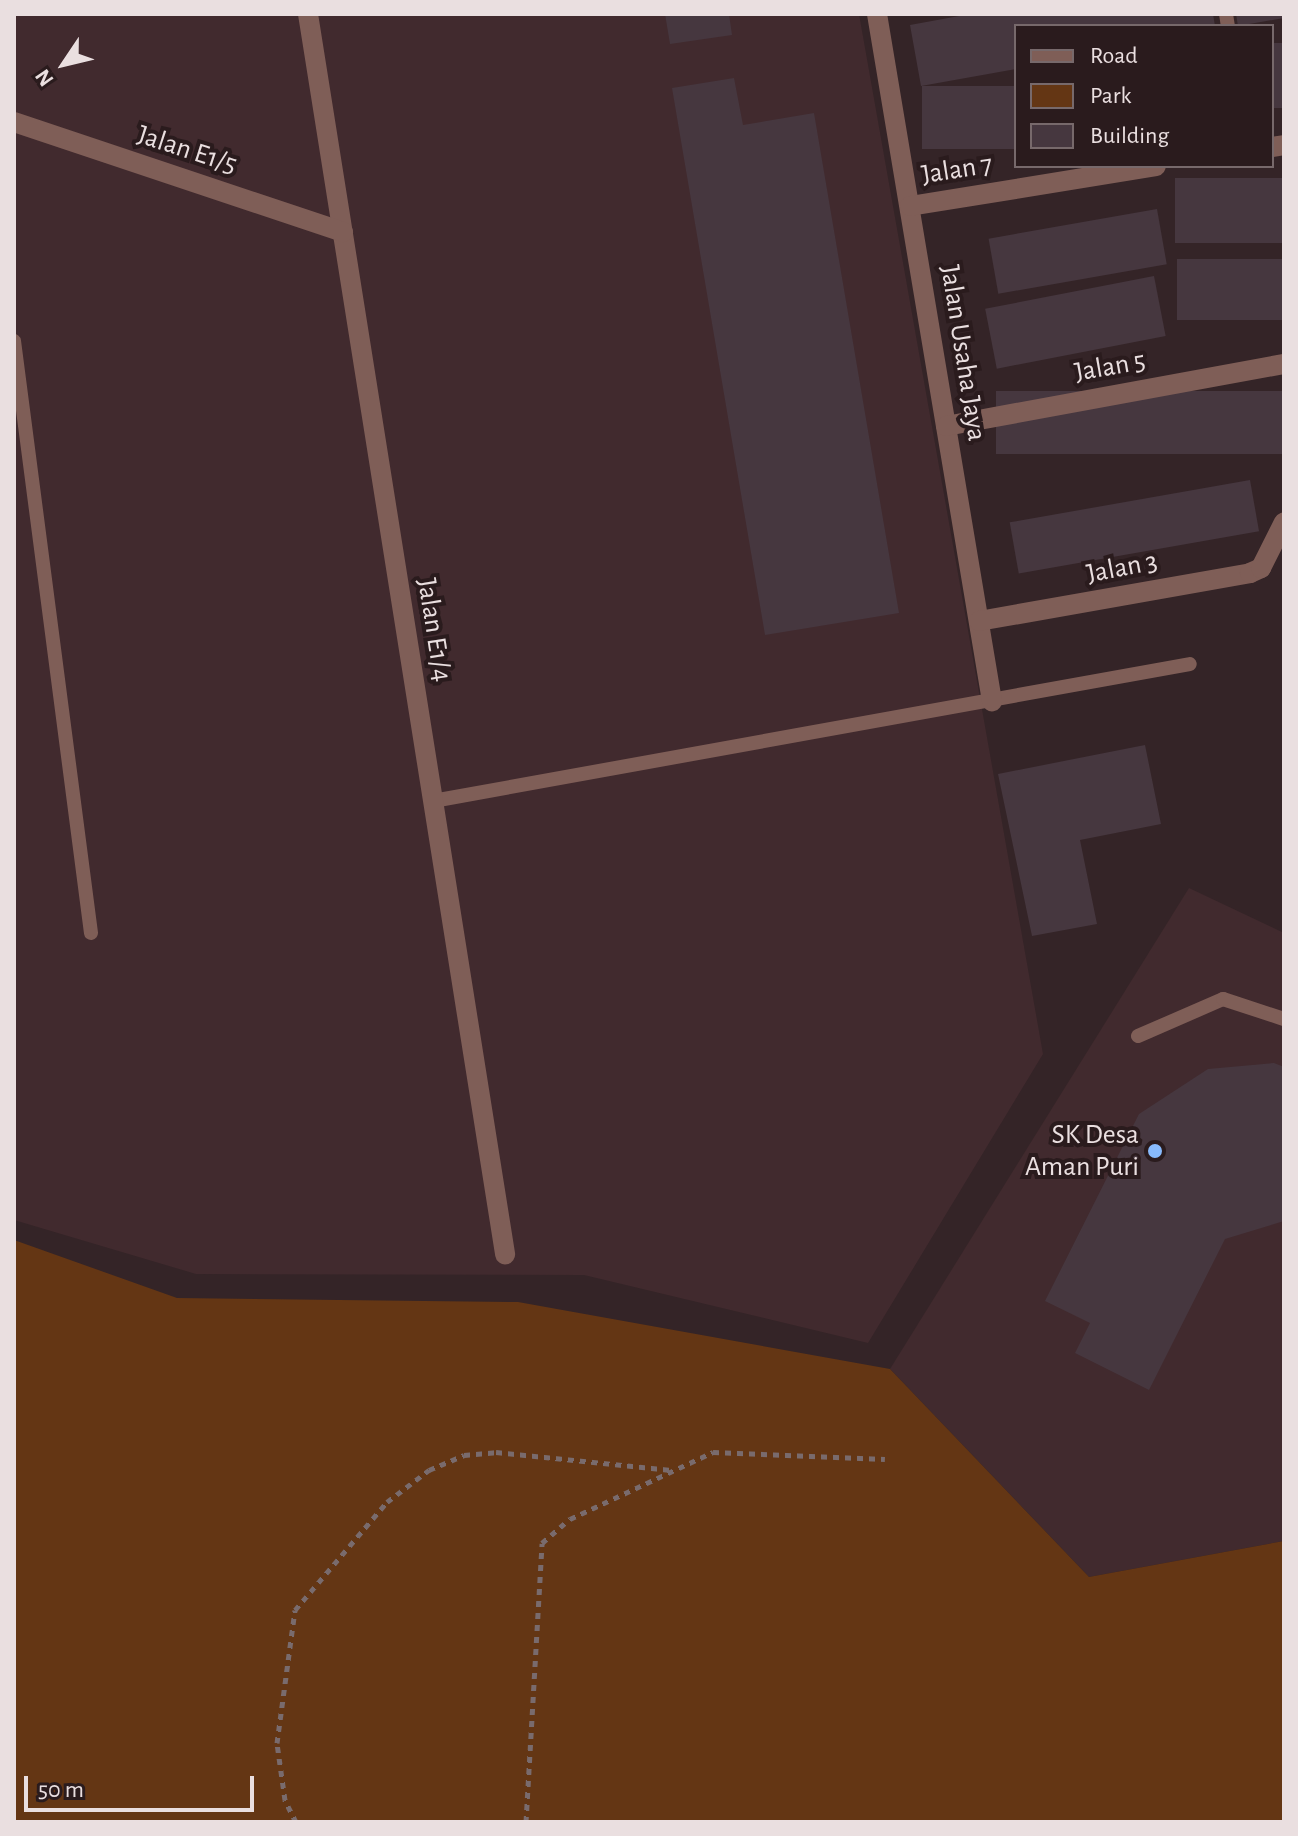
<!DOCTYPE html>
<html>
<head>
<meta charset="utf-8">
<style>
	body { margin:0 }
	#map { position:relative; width:1298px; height:1836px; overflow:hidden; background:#342427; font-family:"Alegreya Sans",sans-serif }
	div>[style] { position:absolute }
	.built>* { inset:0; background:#412a2e }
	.green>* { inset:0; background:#643614 }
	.building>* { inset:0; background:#46373f; transform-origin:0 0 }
	.path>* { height:5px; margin-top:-2.5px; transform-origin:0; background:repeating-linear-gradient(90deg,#796b6d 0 6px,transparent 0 12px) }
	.lane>* { height:14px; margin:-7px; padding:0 7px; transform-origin:7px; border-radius:7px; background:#7f5e57 }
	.street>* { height:20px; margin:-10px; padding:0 10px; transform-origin:10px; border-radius:10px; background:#7f5e57 }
	.dots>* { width:22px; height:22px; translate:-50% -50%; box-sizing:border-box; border:4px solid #2a1b1d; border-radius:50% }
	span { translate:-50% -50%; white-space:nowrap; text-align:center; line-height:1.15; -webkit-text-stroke:8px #2a1b1d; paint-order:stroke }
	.street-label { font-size:28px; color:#eadfe0 }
	.poi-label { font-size:28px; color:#eadfe0 }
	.right { translate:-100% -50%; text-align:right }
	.frame { position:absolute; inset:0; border:16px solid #eadfe0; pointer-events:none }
	.legend { position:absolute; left:1014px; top:24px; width:260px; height:144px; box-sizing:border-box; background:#2a1b1d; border:2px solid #77696b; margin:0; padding:10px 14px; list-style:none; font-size:24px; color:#eadfe0 }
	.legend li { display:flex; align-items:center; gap:16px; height:40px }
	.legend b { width:40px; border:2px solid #77696b }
	.north { position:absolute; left:24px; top:24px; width:80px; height:80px; -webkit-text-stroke:6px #2a1b1d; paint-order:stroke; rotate:235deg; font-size:22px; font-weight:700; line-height:32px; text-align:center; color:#eadfe0 }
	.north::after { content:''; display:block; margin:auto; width:28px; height:36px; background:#eadfe0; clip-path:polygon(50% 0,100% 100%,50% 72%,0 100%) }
	.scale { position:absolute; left:24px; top:1776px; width:230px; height:36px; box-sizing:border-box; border:4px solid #eadfe0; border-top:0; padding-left:10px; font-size:24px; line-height:28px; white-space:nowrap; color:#eadfe0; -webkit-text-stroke:6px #2a1b1d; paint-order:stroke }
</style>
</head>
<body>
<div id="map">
	<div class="built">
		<div style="clip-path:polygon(14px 14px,859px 14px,1043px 1054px,868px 1343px,584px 1275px,196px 1274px,14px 1220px)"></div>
		<div style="clip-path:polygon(1189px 888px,1284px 933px,1284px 1541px,1089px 1577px,890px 1369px)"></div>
	</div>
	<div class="green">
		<div style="clip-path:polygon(14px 1240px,177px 1298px,518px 1302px,890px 1369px,1089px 1577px,1284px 1541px,1284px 1822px,14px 1822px)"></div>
	</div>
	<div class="building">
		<div style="clip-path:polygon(665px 14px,729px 14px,732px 35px,670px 44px)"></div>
		<div style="clip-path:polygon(970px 14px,1213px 14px,1215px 26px,1016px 26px,1016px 69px,921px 86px,910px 25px)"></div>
		<div style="clip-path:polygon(1236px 14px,1284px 14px,1284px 18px,1238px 26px)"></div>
		<div style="left:1284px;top:43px;width:65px;height:12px;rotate:90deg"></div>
		<div style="clip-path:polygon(734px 78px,743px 125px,814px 113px,899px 613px,765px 635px,672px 88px)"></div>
		<div style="left:1016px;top:86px;width:63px;height:94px;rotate:90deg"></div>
		<div style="left:1284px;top:178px;width:65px;height:109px;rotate:90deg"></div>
		<div style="left:1157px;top:209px;width:56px;height:171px;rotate:80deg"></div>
		<div style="left:1284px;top:259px;width:61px;height:107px;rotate:90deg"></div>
		<div style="left:1154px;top:276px;width:61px;height:172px;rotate:79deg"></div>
		<div style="left:1284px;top:391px;width:63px;height:288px;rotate:90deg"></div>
		<div style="left:1250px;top:480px;width:52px;height:244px;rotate:80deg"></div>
		<div style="clip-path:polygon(1145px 745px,1161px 824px,1080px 840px,1097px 924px,1032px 936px,998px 774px)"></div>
		<div style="clip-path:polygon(1274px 1063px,1284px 1067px,1284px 1221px,1225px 1239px,1149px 1390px,1075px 1353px,1090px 1323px,1045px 1301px,1139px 1114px,1208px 1069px)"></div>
	</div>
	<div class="path">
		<div style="left:296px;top:1822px;width:25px;rotate:-117deg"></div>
		<div style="left:285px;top:1800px;width:58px;rotate:-98deg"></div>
		<div style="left:277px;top:1743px;width:134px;rotate:-82.3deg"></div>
		<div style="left:295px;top:1610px;width:142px;rotate:-49.6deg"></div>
		<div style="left:387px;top:1502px;width:53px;rotate:-37.3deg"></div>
		<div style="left:429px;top:1470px;width:38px;rotate:-23deg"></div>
		<div style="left:464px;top:1455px;width:32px;rotate:-5deg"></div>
		<div style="left:496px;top:1452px;width:176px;rotate:5.9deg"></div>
		<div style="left:526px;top:1822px;width:279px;rotate:-86.7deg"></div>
		<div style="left:542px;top:1543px;width:37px;rotate:-41deg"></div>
		<div style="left:570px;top:1519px;width:158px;rotate:-25.1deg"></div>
		<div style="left:713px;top:1452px;width:172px;rotate:2.3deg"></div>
	</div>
	<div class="lane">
		<div style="left:1226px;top:14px;width:12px;rotate:81deg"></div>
		<div style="left:14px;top:341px;width:597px;rotate:82.59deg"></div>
		<div style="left:433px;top:801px;width:769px;rotate:-10.26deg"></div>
		<div style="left:1138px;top:1036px;width:93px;rotate:-23.5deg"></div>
		<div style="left:1223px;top:999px;width:64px;rotate:18.2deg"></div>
	</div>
	<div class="street">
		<div style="left:308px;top:14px;width:1256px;rotate:80.97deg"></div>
		<div style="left:877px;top:14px;width:697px;rotate:80.5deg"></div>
		<div style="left:14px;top:122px;width:347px;rotate:18.5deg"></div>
		<div style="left:1272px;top:147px;width:12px;rotate:-9deg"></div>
		<div style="left:910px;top:206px;width:249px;rotate:-9.2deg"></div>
		<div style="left:946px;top:426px;width:344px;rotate:-10.4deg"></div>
		<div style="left:979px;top:621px;width:275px;rotate:-10deg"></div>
		<div style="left:1250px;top:573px;width:12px;rotate:-24deg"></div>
		<div style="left:1261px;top:568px;width:51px;rotate:-63.4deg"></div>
	</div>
	<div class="dots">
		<div style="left:1155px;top:1151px;background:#88bafc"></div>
	</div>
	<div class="street-label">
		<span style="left:187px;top:150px;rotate:18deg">Jalan E1/5</span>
		<span style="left:957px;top:170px;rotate:-9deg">Jalan 7</span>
		<span style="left:963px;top:353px;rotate:81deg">Jalan Usaha Jaya</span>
		<span style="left:1110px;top:367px;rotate:-10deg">Jalan 5</span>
		<span style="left:1122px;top:568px;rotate:-11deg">Jalan 3</span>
		<span style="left:434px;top:630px;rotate:81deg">Jalan E1/4</span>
	</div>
	<div class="poi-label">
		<span class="right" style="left:1139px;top:1151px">SK Desa<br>Aman Puri</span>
	</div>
	<div class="frame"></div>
	<ul class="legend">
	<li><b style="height:10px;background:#7f5e57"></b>Road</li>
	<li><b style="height:22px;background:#643614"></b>Park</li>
	<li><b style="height:22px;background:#46373f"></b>Building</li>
	</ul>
	<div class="north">N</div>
	<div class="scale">50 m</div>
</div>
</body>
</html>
